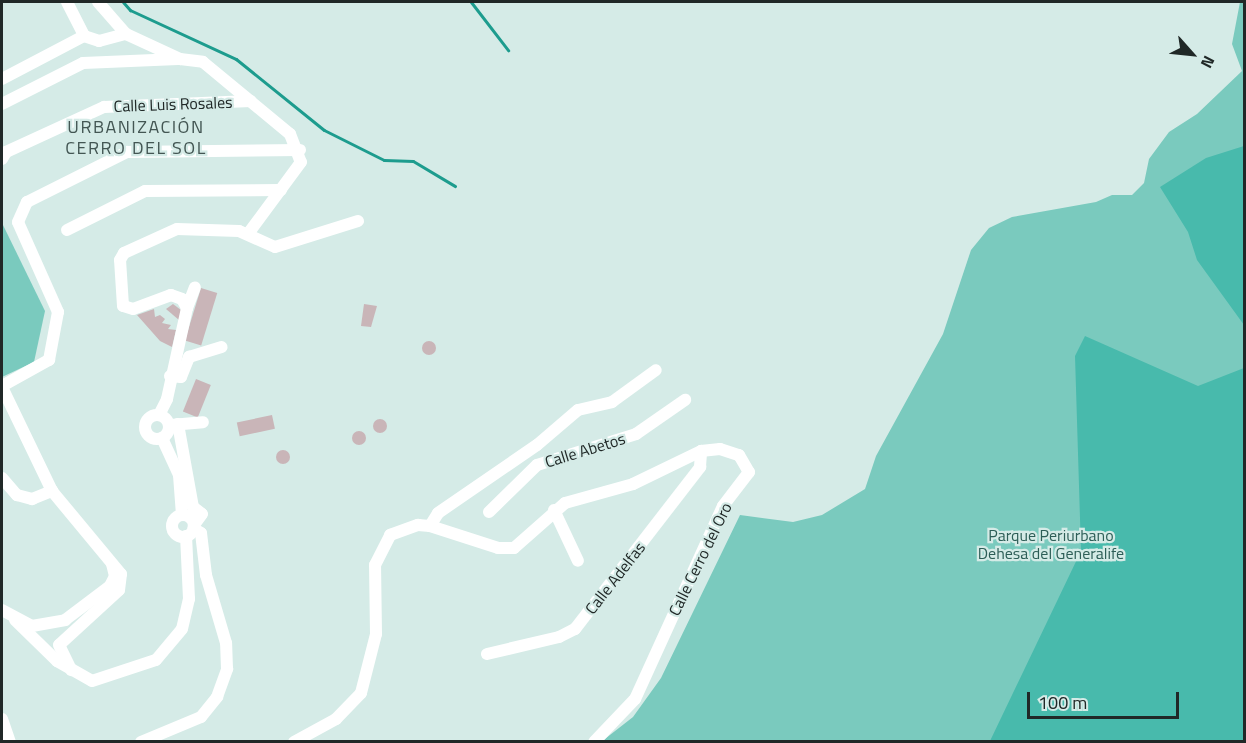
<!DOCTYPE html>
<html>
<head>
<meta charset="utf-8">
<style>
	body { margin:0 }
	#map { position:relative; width:1246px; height:743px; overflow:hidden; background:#d5ebe7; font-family:"Titillium Web",sans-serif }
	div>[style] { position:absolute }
	.green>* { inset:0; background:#7acabe }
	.forest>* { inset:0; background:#48baac }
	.stream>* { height:3px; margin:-1.5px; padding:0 1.5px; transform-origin:1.5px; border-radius:1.5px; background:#1d9c8e }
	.building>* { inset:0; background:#c9b5b8; transform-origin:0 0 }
	.round { border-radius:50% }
	.minor>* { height:12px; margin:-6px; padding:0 6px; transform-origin:6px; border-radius:6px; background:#fff }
	.minor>.ring { margin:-6px; padding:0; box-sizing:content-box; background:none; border:12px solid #fff; border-radius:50% }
	span { translate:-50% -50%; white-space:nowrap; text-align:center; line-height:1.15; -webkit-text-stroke:4.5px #d5ebe7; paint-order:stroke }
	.street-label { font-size:16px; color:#202827 }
	.park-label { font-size:16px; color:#2d5e57 }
	.neighbourhood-label { font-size:18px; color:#435653; letter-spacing:1.5px }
	.frame { position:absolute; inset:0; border:3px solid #202827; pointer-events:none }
	.north { position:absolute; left:1162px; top:24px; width:60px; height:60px; -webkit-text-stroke:4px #d5ebe7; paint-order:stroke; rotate:117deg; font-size:16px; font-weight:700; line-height:24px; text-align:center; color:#202827 }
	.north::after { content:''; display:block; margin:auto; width:21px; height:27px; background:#202827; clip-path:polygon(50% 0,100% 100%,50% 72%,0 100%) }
	.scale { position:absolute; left:1027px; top:692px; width:152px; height:27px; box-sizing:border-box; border:3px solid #202827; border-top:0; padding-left:8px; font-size:18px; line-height:21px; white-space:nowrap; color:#202827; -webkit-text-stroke:4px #d5ebe7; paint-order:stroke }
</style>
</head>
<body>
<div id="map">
	<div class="green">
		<div style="clip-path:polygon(1240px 2px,1244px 2px,1244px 741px,601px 742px,633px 717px,661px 678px,740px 515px,793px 522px,822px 515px,865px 489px,876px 456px,943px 334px,971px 250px,989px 228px,1012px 217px,1096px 202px,1112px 195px,1132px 195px,1144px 183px,1149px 159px,1169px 132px,1197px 114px,1242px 71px,1232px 44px)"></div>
		<div style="clip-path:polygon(2px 223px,45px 311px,34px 362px,2px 377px)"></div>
	</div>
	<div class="forest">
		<div style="clip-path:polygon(1244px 146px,1244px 325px,1197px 260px,1188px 232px,1160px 187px,1206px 158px)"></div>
		<div style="clip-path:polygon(1085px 336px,1198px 386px,1244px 368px,1244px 741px,990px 741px,1081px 551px,1075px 356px)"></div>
	</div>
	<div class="stream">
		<div style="left:123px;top:2px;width:11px;rotate:49deg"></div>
		<div style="left:130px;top:10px;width:117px;rotate:24.8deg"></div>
		<div style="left:236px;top:59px;width:113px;rotate:38.9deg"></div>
		<div style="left:324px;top:130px;width:67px;rotate:26.6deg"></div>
		<div style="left:384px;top:160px;width:29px;rotate:2deg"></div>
		<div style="left:413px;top:161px;width:49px;rotate:30.8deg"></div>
		<div style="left:471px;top:2px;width:61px;rotate:52.4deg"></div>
	</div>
	<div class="building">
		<div style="left:201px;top:288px;width:17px;height:55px;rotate:17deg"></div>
		<div style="clip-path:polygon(173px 304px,181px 310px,179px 320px,166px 309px)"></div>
		<div style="clip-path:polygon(364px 304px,377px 306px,371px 327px,361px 326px)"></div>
		<div style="clip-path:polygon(154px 309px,155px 317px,160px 315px,165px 319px,162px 323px,171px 325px,168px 329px,176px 330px,172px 347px,160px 341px,137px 315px)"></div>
		<div class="round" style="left:422px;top:341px;width:14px;height:14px"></div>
		<div style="left:196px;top:379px;width:16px;height:35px;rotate:22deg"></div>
		<div style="left:272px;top:415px;width:14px;height:36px;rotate:78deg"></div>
		<div class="round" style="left:373px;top:419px;width:14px;height:14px"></div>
		<div class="round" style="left:352px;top:431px;width:14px;height:14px"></div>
		<div class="round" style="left:276px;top:450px;width:14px;height:14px"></div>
	</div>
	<div class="minor">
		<div style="left:67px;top:2px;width:38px;rotate:63deg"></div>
		<div style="left:84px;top:36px;width:16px;rotate:18deg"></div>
		<div style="left:99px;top:41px;width:28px;rotate:-15deg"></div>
		<div style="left:98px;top:2px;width:43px;rotate:48.8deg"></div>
		<div style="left:126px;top:34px;width:60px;rotate:24.8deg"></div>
		<div style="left:180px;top:59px;width:23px;rotate:7deg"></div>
		<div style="left:203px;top:62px;width:113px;rotate:39.6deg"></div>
		<div style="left:290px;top:134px;width:30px;rotate:69deg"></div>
		<div style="left:301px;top:162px;width:89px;rotate:126.4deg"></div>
		<div style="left:2px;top:79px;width:93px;rotate:-27.7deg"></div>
		<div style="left:2px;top:104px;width:91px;rotate:-26.8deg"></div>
		<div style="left:83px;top:63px;width:95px;rotate:-2.4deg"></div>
		<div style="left:2px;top:159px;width:8px;rotate:-60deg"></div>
		<div style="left:6px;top:152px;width:108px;rotate:-24.7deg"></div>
		<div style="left:104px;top:107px;width:147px;rotate:-2.3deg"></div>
		<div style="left:67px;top:230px;width:87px;rotate:-26.6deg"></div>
		<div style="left:145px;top:191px;width:136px;rotate:-0.4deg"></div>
		<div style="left:187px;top:308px;width:22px;rotate:-69deg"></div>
		<div style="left:170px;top:376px;width:11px;rotate:5deg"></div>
		<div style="left:181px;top:377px;width:22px;rotate:-68deg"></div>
		<div style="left:189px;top:357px;width:34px;rotate:-17deg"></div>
		<div style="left:2px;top:386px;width:54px;rotate:-29deg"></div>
		<div style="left:49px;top:360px;width:49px;rotate:-79.4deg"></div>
		<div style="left:58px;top:312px;width:98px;rotate:-114deg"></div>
		<div style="left:18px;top:222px;width:22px;rotate:-66deg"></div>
		<div style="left:27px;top:202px;width:112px;rotate:-26.6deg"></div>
		<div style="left:127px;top:152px;width:173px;rotate:-0.7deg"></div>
		<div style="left:2px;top:387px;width:115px;rotate:64.3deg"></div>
		<div style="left:52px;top:491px;width:108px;rotate:50.3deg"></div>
		<div style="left:121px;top:574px;width:16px;rotate:97deg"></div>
		<div style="left:119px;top:590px;width:81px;rotate:137.5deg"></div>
		<div style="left:59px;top:645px;width:28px;rotate:64deg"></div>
		<div class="ring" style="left:145px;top:415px;width:12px;height:12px"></div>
		<div style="left:159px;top:415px;width:18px;rotate:-63deg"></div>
		<div style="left:167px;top:399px;width:93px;rotate:-77.6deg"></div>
		<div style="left:187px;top:308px;width:10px;rotate:-119deg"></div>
		<div style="left:182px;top:299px;width:12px;rotate:-160deg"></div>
		<div style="left:171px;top:295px;width:40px;rotate:159.8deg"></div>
		<div style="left:133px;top:309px;width:10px;rotate:-163deg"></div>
		<div style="left:123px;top:306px;width:46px;rotate:-93.7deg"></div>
		<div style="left:120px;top:260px;width:8px;rotate:-60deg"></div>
		<div style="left:124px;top:253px;width:58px;rotate:-24.4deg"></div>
		<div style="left:177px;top:229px;width:62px;rotate:1.8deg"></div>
		<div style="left:239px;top:231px;width:39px;rotate:24deg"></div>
		<div style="left:275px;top:247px;width:87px;rotate:-17.4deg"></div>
		<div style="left:178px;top:424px;width:84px;rotate:79.8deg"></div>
		<div style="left:193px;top:507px;width:11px;rotate:38deg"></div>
		<div style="left:202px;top:514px;width:14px;rotate:126deg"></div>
		<div style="left:171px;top:425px;width:32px;rotate:-5deg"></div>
		<div style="left:162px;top:438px;width:41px;rotate:65.3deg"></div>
		<div style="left:179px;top:475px;width:40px;rotate:85.7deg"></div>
		<div style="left:2px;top:478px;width:23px;rotate:49deg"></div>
		<div style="left:17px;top:495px;width:16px;rotate:15deg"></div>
		<div style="left:32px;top:499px;width:22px;rotate:-22deg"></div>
		<div style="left:554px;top:510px;width:56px;rotate:64.8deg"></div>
		<div style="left:489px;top:512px;width:67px;rotate:-44.4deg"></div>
		<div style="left:537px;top:465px;width:104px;rotate:-17.4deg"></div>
		<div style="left:636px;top:434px;width:60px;rotate:-34.8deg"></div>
		<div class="ring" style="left:172px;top:515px;width:10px;height:10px"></div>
		<div style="left:430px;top:526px;width:15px;rotate:-58deg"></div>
		<div style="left:438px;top:513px;width:120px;rotate:-34.5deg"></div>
		<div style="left:537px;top:445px;width:54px;rotate:-40.5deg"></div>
		<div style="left:578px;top:410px;width:35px;rotate:-13deg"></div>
		<div style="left:612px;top:402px;width:54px;rotate:-36deg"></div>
		<div style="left:2px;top:610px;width:34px;rotate:28deg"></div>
		<div style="left:32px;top:626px;width:34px;rotate:-10deg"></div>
		<div style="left:65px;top:620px;width:56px;rotate:-37.1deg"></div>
		<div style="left:110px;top:586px;width:11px;rotate:-63deg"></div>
		<div style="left:115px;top:576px;width:12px;rotate:-104deg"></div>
		<div style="left:15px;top:620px;width:59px;rotate:44.3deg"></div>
		<div style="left:57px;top:661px;width:40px;rotate:29.7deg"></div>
		<div style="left:92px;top:681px;width:67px;rotate:-18.2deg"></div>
		<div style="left:156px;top:660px;width:40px;rotate:-50deg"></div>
		<div style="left:182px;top:629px;width:31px;rotate:-77deg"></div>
		<div style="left:189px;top:599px;width:63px;rotate:-92.7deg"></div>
		<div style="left:487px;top:654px;width:74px;rotate:-13.3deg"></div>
		<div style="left:559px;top:637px;width:18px;rotate:-27deg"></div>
		<div style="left:575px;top:629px;width:205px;rotate:-52.3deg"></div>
		<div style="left:700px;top:467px;width:16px;rotate:-86deg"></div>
		<div style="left:2px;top:719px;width:24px;rotate:71deg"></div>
		<div style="left:141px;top:742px;width:65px;rotate:-22.6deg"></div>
		<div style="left:201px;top:717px;width:26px;rotate:-51deg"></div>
		<div style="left:217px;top:697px;width:30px;rotate:-70deg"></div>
		<div style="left:227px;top:669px;width:26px;rotate:-92deg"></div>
		<div style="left:226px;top:643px;width:71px;rotate:-106.4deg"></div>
		<div style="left:206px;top:575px;width:42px;rotate:-96.8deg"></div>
		<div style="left:201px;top:533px;width:9px;rotate:-148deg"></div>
		<div style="left:294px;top:742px;width:48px;rotate:-28.7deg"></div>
		<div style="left:336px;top:719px;width:36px;rotate:-46deg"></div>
		<div style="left:361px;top:693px;width:61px;rotate:-75.7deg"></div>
		<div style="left:376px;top:634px;width:69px;rotate:-90.8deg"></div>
		<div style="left:375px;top:565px;width:34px;rotate:-63deg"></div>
		<div style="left:390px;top:535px;width:30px;rotate:-20deg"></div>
		<div style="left:418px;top:525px;width:12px;rotate:5deg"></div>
		<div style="left:430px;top:526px;width:71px;rotate:17.9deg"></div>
		<div style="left:498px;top:548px;width:16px"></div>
		<div style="left:514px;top:548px;width:68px;rotate:-41.4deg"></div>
		<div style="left:565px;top:503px;width:71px;rotate:-15.6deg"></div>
		<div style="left:633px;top:484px;width:76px;rotate:-25.9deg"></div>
		<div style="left:701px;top:451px;width:19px;rotate:-6deg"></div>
		<div style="left:720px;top:449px;width:20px;rotate:18deg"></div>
		<div style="left:739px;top:455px;width:20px;rotate:60deg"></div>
		<div style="left:749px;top:472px;width:43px;rotate:127.4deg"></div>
		<div style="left:723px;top:506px;width:212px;rotate:114.5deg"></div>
		<div style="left:635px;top:699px;width:59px;rotate:133.6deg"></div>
	</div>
	<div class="street-label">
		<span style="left:173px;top:104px;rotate:-2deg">Calle Luis Rosales</span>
		<span style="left:585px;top:450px;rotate:-17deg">Calle Abetos</span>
		<span style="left:700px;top:559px;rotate:-64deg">Calle Cerro del Oro</span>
		<span style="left:615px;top:578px;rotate:-52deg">Calle Adelfas</span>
	</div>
	<div class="park-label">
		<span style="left:1051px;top:544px">Parque Periurbano<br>Dehesa del Generalife</span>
	</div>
	<div class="neighbourhood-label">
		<span style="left:136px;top:138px">URBANIZACIÓN<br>CERRO DEL SOL</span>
	</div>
	<div class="frame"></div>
	<div class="north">N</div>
	<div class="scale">100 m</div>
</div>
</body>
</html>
